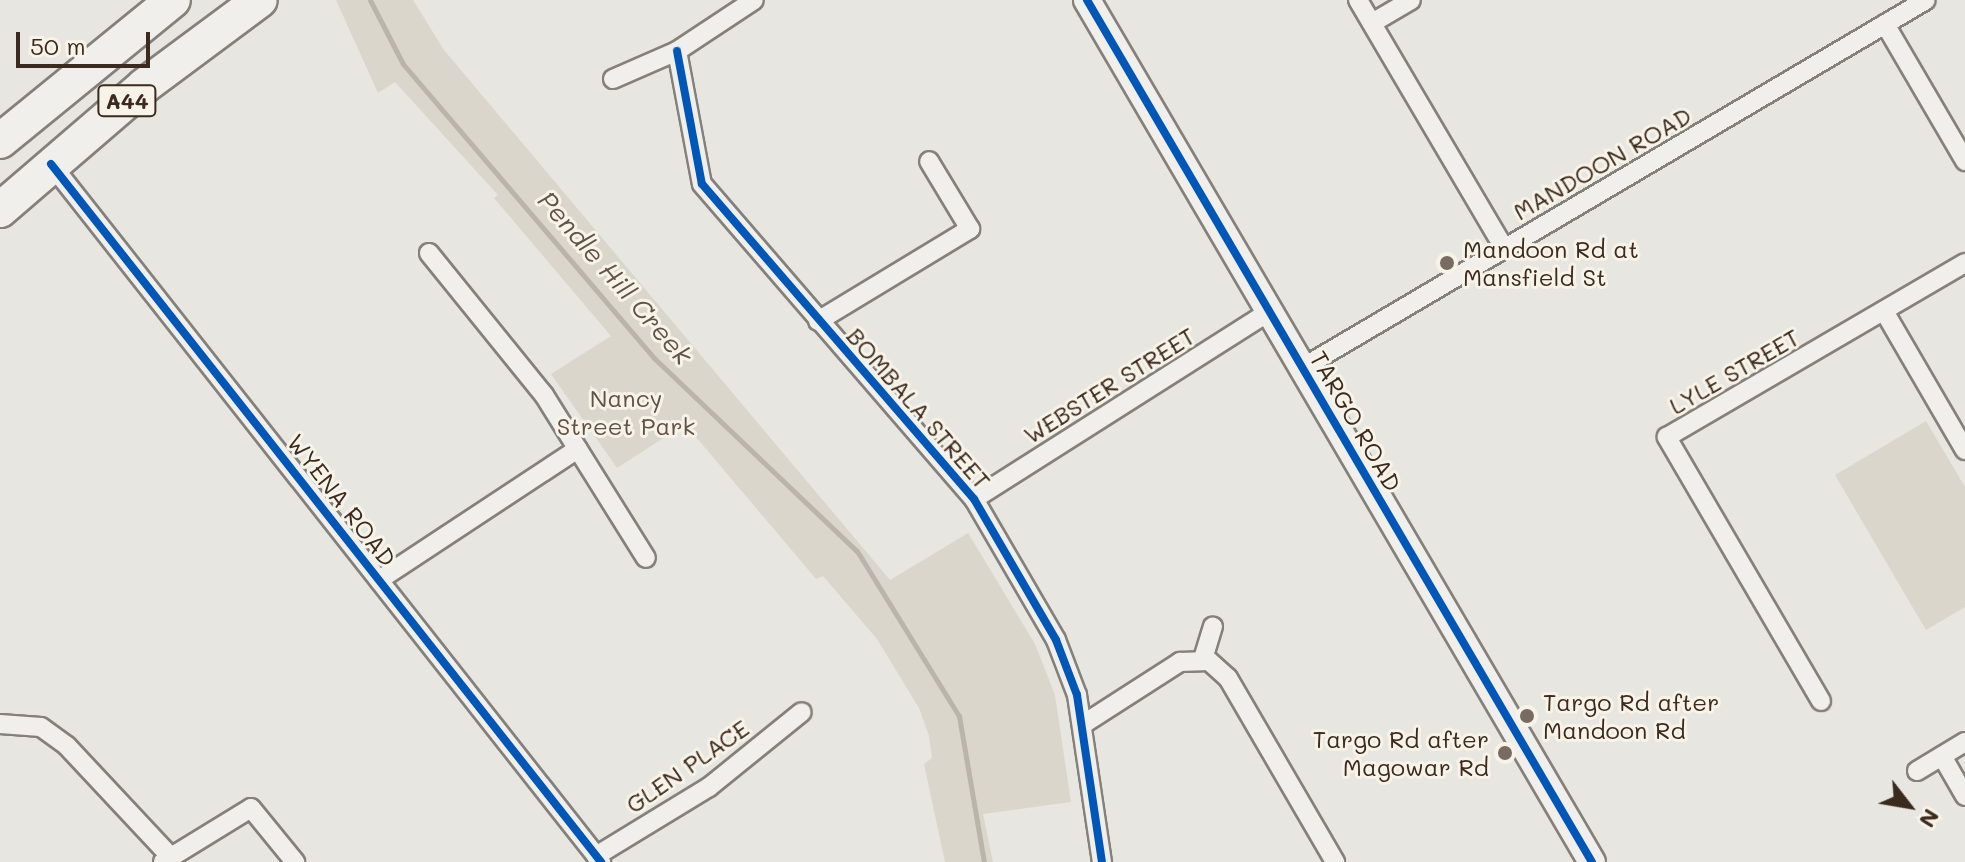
<!DOCTYPE html>
<html>
<head>
<meta charset="utf-8">
<style>
	body { margin:0 }
	#map { position:relative; width:1965px; height:862px; overflow:hidden; background:#e8e6e0; font-family:Mali,sans-serif }
	div>[style] { position:absolute }
	.green>* { inset:0; background:#dad6cc }
	.stream>* { height:5px; margin:-2.5px; padding:0 2.5px; transform-origin:2.5px; border-radius:2.5px; background:#bbb4aa }
	.roads { filter:drop-shadow(2px 0 #84807a) drop-shadow(-2px 0 #84807a) drop-shadow(0 2px #84807a) drop-shadow(0 -2px #84807a) }
	.street>* { height:18px; margin:-9px; padding:0 9px; transform-origin:9px; border-radius:9px; background:#f0efeb }
	.secondary>* { height:26px; margin:-13px; padding:0 13px; transform-origin:13px; border-radius:13px; background:#f0efeb }
	.highway>* { height:34px; margin:-17px; padding:0 17px; transform-origin:17px; border-radius:17px; background:#f0efeb }
	.cycleway>* { height:8px; margin:-4px; padding:0 4px; transform-origin:4px; border-radius:4px; background:#0057b8 }
	.dots>* { width:22px; height:22px; translate:-50% -50%; box-sizing:border-box; border:4px solid #f7f3e8; border-radius:50% }
	span { translate:-50% -50%; white-space:nowrap; text-align:center; line-height:1.15; -webkit-text-stroke:6px #f7f3e8; paint-order:stroke }
	.shield-label span { padding:2px 6px; background:#f7f3e8; border:2px solid; border-radius:6px; -webkit-text-stroke-width:0 }
	.shield-label { font-size:22px; color:#3b2a1e; font-weight:700 }
	.street-label { font-size:24px; color:#3b2a1e }
	.poi-label { font-size:24px; color:#3b2a1e }
	.left { translate:0 -50%; text-align:left }
	.right { translate:-100% -50%; text-align:right }
	.park-label { font-size:24px; color:#605246 }
	.water-label { font-size:26px; color:#615347; font-style:italic }
	.north { position:absolute; left:1869px; top:766px; width:80px; height:80px; -webkit-text-stroke:6px #f7f3e8; paint-order:stroke; rotate:121deg; font-size:22px; font-weight:700; line-height:32px; text-align:center; color:#3b2a1e }
	.north::after { content:''; display:block; margin:auto; width:28px; height:36px; background:#3b2a1e; clip-path:polygon(50% 0,100% 100%,50% 72%,0 100%) }
	.scale { position:absolute; left:16px; top:32px; width:134px; height:36px; box-sizing:border-box; border:4px solid #3b2a1e; border-top:0; padding-left:10px; font-size:24px; line-height:28px; white-space:nowrap; color:#3b2a1e; -webkit-text-stroke:6px #f7f3e8; paint-order:stroke }
</style>
</head>
<body>
<div id="map">
	<div class="green">
		<div style="clip-path:polygon(336px 0,413px 0,444px 50px,890px 580px,968px 533px,1035px 644px,1055px 695px,1071px 802px,983px 814px,993px 862px,945px 862px,924px 764px,932px 758px,929px 736px,919px 708px,877px 639px,823px 576px,816px 579px,685px 424px,617px 468px,551px 374px,611px 336px,494px 198px,498px 195px,395px 82px,378px 93px)"></div>
		<div style="clip-path:polygon(1926px 421px,1965px 487px,1965px 607px,1926px 630px,1835px 475px)"></div>
	</div>
	<div class="stream">
		<div style="left:370px;top:0;width:72px;rotate:62.7deg"></div>
		<div style="left:403px;top:64px;width:387px;rotate:49.5deg"></div>
		<div style="left:654px;top:358px;width:280px;rotate:43.6deg"></div>
		<div style="left:857px;top:551px;width:194px;rotate:58.3deg"></div>
		<div style="left:959px;top:716px;width:148px;rotate:80.3deg"></div>
	</div>
	<div class="roads">
		<div class="street">
			<div style="left:1358px;top:0;width:288px;rotate:59.5deg"></div>
			<div style="left:1372px;top:23px;width:45px;rotate:-30.5deg"></div>
			<div style="left:1885px;top:24px;width:159px;rotate:59.7deg"></div>
			<div style="left:677px;top:51px;width:135px;rotate:79.4deg"></div>
			<div style="left:702px;top:184px;width:416px;rotate:49.2deg"></div>
			<div style="left:974px;top:499px;width:163px;rotate:59.8deg"></div>
			<div style="left:1056px;top:640px;width:59px;rotate:69.1deg"></div>
			<div style="left:1077px;top:695px;width:169px;rotate:81.5deg"></div>
			<div style="left:613px;top:79px;width:70px;rotate:-23.6deg"></div>
			<div style="left:677px;top:51px;width:92px;rotate:-33.5deg"></div>
			<div style="left:51px;top:164px;width:889px;rotate:51.76deg"></div>
			<div style="left:429px;top:253px;width:183px;rotate:51deg"></div>
			<div style="left:544px;top:395px;width:192px;rotate:58deg"></div>
			<div style="left:1884px;top:311px;width:161px;rotate:59.8deg"></div>
			<div style="left:818px;top:321px;width:178px;rotate:-31.2deg"></div>
			<div style="left:970px;top:229px;width:79px;rotate:-121.1deg"></div>
			<div style="left:1302px;top:368px;width:724px;rotate:-30.53deg"></div>
			<div style="left:974px;top:499px;width:349px;rotate:-32.4deg"></div>
			<div style="left:379px;top:580px;width:238px;rotate:-33.4deg"></div>
			<div style="left:1203px;top:659px;width:34px;rotate:-73deg"></div>
			<div style="left:1821px;top:701px;width:306px;rotate:-120.3deg"></div>
			<div style="left:1667px;top:437px;width:345px;rotate:-30.3deg"></div>
			<div style="left:0;top:724px;width:41px;rotate:4.2deg"></div>
			<div style="left:41px;top:727px;width:32px;rotate:36deg"></div>
			<div style="left:67px;top:746px;width:152px;rotate:46.9deg"></div>
			<div style="left:1082px;top:725px;width:117px;rotate:-32.7deg"></div>
			<div style="left:1180px;top:662px;width:29px;rotate:-2deg"></div>
			<div style="left:1209px;top:661px;width:25px;rotate:42deg"></div>
			<div style="left:1228px;top:678px;width:213px;rotate:59.8deg"></div>
			<div style="left:1942px;top:756px;width:46px;rotate:60.1deg"></div>
			<div style="left:1917px;top:771px;width:56px;rotate:-31.1deg"></div>
			<div style="left:596px;top:856px;width:132px;rotate:-31.4deg"></div>
			<div style="left:709px;top:787px;width:119px;rotate:-38.9deg"></div>
			<div style="left:163px;top:862px;width:103px;rotate:-31.5deg"></div>
			<div style="left:251px;top:808px;width:70px;rotate:50.8deg"></div>
		</div>
		<div class="secondary">
			<div style="left:1087px;top:0;width:999px;rotate:59.64deg"></div>
		</div>
		<div class="highway">
			<div style="left:0;top:141px;width:223px;rotate:-39.2deg"></div>
			<div style="left:0;top:210px;width:190px;rotate:-40.7deg"></div>
			<div style="left:144px;top:86px;width:144px;rotate:-36.6deg"></div>
		</div>
	</div>
	<div class="cycleway">
		<div style="left:1087px;top:0;width:999px;rotate:59.64deg"></div>
		<div style="left:677px;top:51px;width:135px;rotate:79.4deg"></div>
		<div style="left:702px;top:184px;width:416px;rotate:49.2deg"></div>
		<div style="left:974px;top:499px;width:163px;rotate:59.8deg"></div>
		<div style="left:1056px;top:640px;width:59px;rotate:69.1deg"></div>
		<div style="left:1077px;top:695px;width:169px;rotate:81.5deg"></div>
		<div style="left:51px;top:164px;width:889px;rotate:51.76deg"></div>
	</div>
	<div class="dots">
		<div style="left:1447px;top:263px;background:#786c62"></div>
		<div style="left:1527px;top:716px;background:#786c62"></div>
		<div style="left:1505px;top:753px;background:#786c62"></div>
	</div>
	<div class="shield-label">
		<span style="left:127px;top:101px">A44</span>
	</div>
	<div class="street-label">
		<span style="left:1602px;top:163px;rotate:-30deg">MANDOON ROAD</span>
		<span style="left:1734px;top:371px;rotate:-30deg">LYLE STREET</span>
		<span style="left:1109px;top:385px;rotate:-32deg">WEBSTER STREET</span>
		<span style="left:919px;top:408px;rotate:49deg">BOMBALA STREET</span>
		<span style="left:1356px;top:421px;rotate:60deg">TARGO ROAD</span>
		<span style="left:342px;top:500px;rotate:52deg">WYENA ROAD</span>
		<span style="left:687px;top:766px;rotate:-35deg">GLEN PLACE</span>
	</div>
	<div class="poi-label">
		<span class="left" style="left:1463px;top:263px">Mandoon Rd at<br>Mansfield St</span>
		<span class="left" style="left:1543px;top:716px">Targo Rd after<br>Mandoon Rd</span>
		<span class="right" style="left:1489px;top:753px">Targo Rd after<br>Magowar Rd</span>
	</div>
	<div class="park-label">
		<span style="left:626px;top:412px">Nancy<br>Street Park</span>
	</div>
	<div class="water-label">
		<span style="left:615px;top:278px;rotate:49deg">Pendle Hill Creek</span>
	</div>
	<div class="north">N</div>
	<div class="scale">50 m</div>
</div>
</body>
</html>
